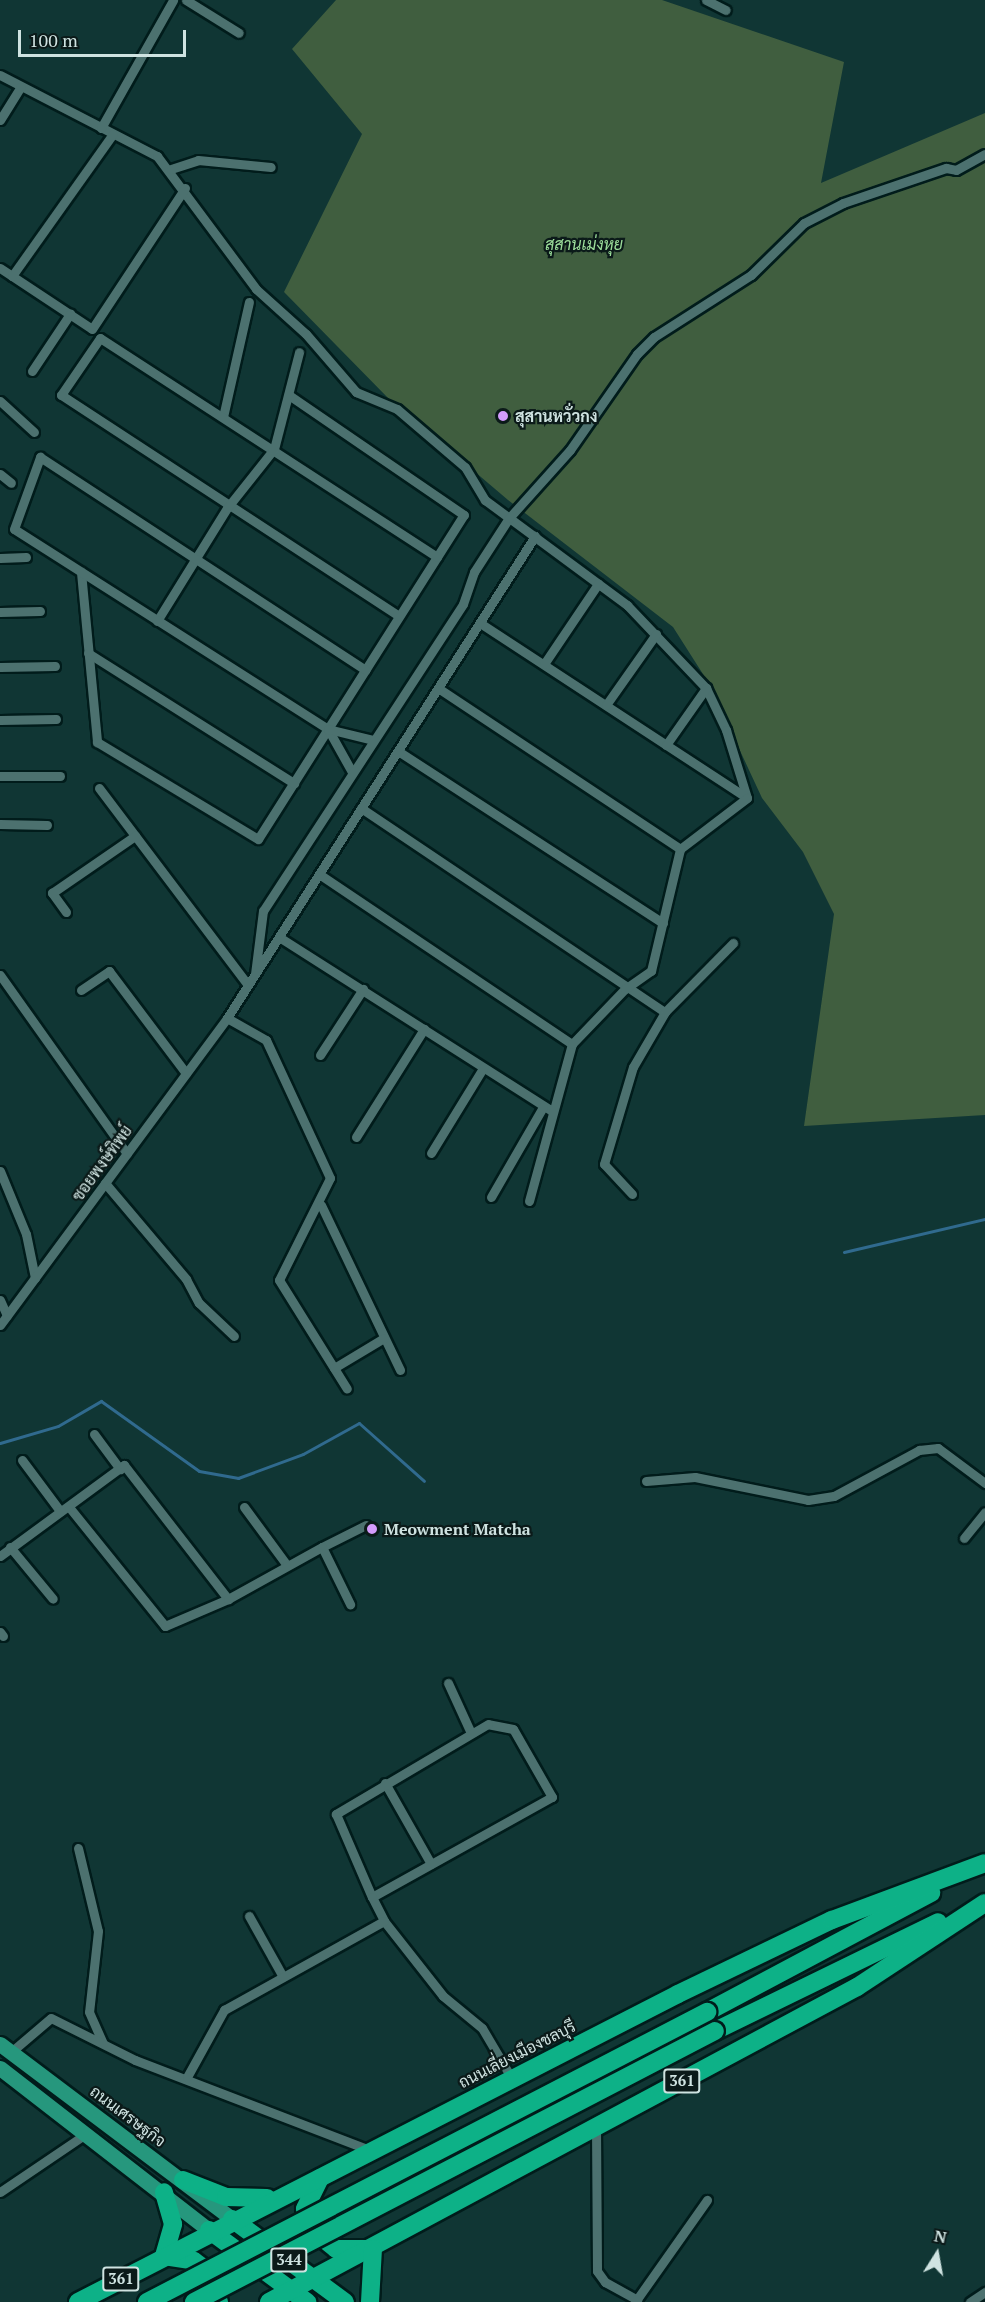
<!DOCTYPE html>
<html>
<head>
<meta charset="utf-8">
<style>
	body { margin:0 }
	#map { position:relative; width:985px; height:2302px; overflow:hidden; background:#103634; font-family:"PT Serif",Sarabun,serif }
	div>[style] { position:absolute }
	.green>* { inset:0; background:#405e3f }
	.stream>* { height:3px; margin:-1.5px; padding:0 1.5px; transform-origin:1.5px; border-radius:1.5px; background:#306a8e }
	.roads { filter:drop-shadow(2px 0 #011c1b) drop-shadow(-2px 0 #011c1b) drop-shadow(0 2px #011c1b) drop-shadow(0 -2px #011c1b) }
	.street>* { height:9px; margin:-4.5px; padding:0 4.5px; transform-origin:4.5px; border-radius:4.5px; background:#4c716f }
	.primary>* { height:15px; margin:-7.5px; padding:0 7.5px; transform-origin:7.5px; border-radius:7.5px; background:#26977d }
	.highway>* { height:18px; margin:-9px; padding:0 9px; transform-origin:9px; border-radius:9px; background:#0db187 }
	.bridges { filter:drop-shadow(2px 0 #011c1b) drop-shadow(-2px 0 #011c1b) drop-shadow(0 2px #011c1b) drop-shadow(0 -2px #011c1b) }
	.highway-bridge>* { height:18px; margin:-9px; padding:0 9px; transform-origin:9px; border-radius:9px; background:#0db187 }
	.dots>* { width:16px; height:16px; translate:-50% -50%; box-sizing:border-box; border:3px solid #0b1a19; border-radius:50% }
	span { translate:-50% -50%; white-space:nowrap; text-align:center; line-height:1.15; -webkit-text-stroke:4.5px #0b1a19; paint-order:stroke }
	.shield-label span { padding:2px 4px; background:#0b1a19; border:2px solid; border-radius:4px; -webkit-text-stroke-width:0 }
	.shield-label { font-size:15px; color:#cfe3e1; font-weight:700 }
	.park-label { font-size:16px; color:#9bdd9a; font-style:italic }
	.poi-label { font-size:16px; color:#cfe3e1; font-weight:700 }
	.left { translate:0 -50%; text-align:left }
	.street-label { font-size:16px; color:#cfe3e1 }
	.north { position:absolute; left:907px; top:2224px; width:60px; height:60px; -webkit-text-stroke:4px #0b1a19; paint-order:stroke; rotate:11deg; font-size:16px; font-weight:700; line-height:24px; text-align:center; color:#cfe3e1 }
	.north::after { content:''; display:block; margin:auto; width:21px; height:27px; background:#cfe3e1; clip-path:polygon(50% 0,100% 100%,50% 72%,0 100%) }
	.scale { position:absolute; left:18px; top:30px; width:168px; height:27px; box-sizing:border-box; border:3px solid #cfe3e1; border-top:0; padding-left:8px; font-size:18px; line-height:21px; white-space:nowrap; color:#cfe3e1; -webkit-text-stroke:4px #0b1a19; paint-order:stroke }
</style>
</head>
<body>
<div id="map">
	<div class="green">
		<div style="clip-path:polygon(336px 0,662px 0,844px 62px,821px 183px,985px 113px,985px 1115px,804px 1126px,834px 914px,803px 852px,762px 798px,708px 682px,673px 627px,508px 500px,388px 398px,284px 292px,362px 134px,292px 49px)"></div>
	</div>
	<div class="stream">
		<div style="left:844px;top:1252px;width:145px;rotate:-13.2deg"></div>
		<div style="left:0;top:1443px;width:60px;rotate:-16.3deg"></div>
		<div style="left:58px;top:1426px;width:50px;rotate:-30.2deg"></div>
		<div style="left:101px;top:1401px;width:120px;rotate:35.5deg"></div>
		<div style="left:199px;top:1471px;width:40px;rotate:10deg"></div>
		<div style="left:238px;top:1478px;width:69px;rotate:-20.3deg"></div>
		<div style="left:303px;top:1454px;width:64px;rotate:-29deg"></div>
		<div style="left:359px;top:1423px;width:87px;rotate:41.7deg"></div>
	</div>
	<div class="roads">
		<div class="street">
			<div style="left:186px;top:0;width:62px;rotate:31.9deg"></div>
			<div style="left:706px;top:0;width:22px;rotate:27deg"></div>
			<div style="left:0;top:75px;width:177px;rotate:27.3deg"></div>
			<div style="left:157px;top:156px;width:166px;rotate:53.3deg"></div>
			<div style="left:256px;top:289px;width:67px;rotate:42deg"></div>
			<div style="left:306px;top:334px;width:77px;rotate:49.2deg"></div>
			<div style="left:356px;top:392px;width:44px;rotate:22.5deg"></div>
			<div style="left:397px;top:409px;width:89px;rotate:40.5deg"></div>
			<div style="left:465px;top:467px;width:39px;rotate:59deg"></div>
			<div style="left:485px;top:500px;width:177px;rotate:36.5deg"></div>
			<div style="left:627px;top:605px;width:115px;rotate:46.4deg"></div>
			<div style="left:706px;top:688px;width:47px;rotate:64.5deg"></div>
			<div style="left:726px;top:730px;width:71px;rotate:72.8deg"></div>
			<div style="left:0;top:120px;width:39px;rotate:-58deg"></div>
			<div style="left:101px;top:128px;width:147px;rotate:-60.6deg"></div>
			<div style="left:171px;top:169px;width:28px;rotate:-18deg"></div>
			<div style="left:198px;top:160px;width:73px;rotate:5.5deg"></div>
			<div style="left:0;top:268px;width:110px;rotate:33.5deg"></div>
			<div style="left:92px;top:329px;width:169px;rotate:-56.6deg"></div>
			<div style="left:12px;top:276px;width:174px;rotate:-54.6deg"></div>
			<div style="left:32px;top:371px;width:69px;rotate:-56.3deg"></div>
			<div style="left:0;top:401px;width:46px;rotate:42.4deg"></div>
			<div style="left:223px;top:417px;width:118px;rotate:-77.3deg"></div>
			<div style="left:0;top:474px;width:14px;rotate:39deg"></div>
			<div style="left:0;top:558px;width:26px;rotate:-2deg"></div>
			<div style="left:81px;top:572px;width:171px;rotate:84.6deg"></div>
			<div style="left:97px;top:742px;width:188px;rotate:31.1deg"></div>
			<div style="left:258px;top:839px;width:384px;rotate:-57.6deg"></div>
			<div style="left:464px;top:515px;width:211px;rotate:-145.6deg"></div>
			<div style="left:0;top:612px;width:40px;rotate:-1.4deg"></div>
			<div style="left:399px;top:616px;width:404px;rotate:-146.8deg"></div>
			<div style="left:61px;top:395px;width:69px;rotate:-55.6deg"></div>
			<div style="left:100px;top:338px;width:402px;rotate:33deg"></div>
			<div style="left:157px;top:621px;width:133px;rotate:-58.2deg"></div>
			<div style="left:227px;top:508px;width:75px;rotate:-51.5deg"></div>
			<div style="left:274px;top:449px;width:100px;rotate:-75.5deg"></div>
			<div style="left:480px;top:623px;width:319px;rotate:33.2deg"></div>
			<div style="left:88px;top:653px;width:244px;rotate:32.3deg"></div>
			<div style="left:544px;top:664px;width:97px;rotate:-56deg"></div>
			<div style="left:0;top:667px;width:55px;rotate:-1deg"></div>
			<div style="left:438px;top:688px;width:291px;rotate:33.6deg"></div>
			<div style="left:606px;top:705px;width:87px;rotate:-54.8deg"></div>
			<div style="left:0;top:720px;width:56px;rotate:-1deg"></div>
			<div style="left:328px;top:729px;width:372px;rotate:-147.5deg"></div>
			<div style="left:14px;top:529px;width:77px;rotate:-70.1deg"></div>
			<div style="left:40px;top:457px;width:389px;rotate:33.2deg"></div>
			<div style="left:666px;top:745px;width:70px;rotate:-54.9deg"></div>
			<div style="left:398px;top:751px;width:316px;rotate:33deg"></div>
			<div style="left:352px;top:772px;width:49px;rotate:-119.2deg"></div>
			<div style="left:328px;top:729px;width:46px;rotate:13.7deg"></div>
			<div style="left:0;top:776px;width:60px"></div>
			<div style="left:99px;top:788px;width:247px;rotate:52.9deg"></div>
			<div style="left:361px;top:808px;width:366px;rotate:33.9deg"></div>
			<div style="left:0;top:824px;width:47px;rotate:1.2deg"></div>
			<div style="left:319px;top:874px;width:305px;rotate:33.9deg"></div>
			<div style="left:66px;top:912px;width:24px;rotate:-126deg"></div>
			<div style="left:52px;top:893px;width:101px;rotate:-34.5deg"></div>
			<div style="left:279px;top:937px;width:324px;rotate:32.5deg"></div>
			<div style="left:255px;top:974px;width:64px;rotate:-82.8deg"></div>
			<div style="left:263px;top:911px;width:366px;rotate:-56.9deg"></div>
			<div style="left:463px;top:604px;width:34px;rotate:-71deg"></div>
			<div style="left:474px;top:572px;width:64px;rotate:-57.1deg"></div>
			<div style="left:509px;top:518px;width:91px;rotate:-48.1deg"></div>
			<div style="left:570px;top:450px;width:117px;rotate:-55.1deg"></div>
			<div style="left:637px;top:354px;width:24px;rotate:-45deg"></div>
			<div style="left:654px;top:337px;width:115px;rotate:-32.6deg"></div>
			<div style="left:751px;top:275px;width:74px;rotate:-44.5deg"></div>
			<div style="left:804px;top:223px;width:44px;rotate:-27.1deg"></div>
			<div style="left:843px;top:203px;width:109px;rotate:-18.8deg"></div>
			<div style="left:946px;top:168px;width:10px;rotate:11deg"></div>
			<div style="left:956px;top:170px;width:33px;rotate:-29deg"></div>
			<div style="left:0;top:975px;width:219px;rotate:54.6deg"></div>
			<div style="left:81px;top:990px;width:34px;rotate:-34deg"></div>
			<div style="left:109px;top:971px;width:128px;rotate:53deg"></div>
			<div style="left:227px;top:1018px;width:45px;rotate:29.4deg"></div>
			<div style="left:266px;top:1040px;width:152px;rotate:65.1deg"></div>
			<div style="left:330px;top:1178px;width:114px;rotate:116.6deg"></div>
			<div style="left:279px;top:1280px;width:128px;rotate:58deg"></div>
			<div style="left:320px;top:1055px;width:79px;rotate:-56.9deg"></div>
			<div style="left:356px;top:1137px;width:128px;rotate:-57.8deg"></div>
			<div style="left:431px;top:1153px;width:100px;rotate:-58.5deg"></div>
			<div style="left:0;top:1171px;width:68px;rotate:67.6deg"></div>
			<div style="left:26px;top:1234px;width:45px;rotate:78.4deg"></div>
			<div style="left:105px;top:1183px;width:126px;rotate:49.8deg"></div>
			<div style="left:186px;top:1279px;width:27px;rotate:62deg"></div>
			<div style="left:199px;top:1303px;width:48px;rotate:43.3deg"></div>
			<div style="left:632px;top:1194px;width:41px;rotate:-133deg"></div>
			<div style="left:604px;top:1164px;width:101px;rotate:-73.4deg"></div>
			<div style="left:633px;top:1067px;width:64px;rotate:-59.8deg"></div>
			<div style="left:665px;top:1012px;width:97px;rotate:-45.4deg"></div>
			<div style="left:491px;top:1197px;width:104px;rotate:-60deg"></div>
			<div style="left:529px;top:1201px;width:163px;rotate:-74.7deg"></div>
			<div style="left:572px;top:1044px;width:76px;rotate:-46.1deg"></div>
			<div style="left:625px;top:989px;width:32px;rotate:-35deg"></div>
			<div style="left:651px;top:971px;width:125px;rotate:-76.6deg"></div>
			<div style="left:680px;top:849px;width:84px;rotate:-37.3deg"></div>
			<div style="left:321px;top:1205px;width:183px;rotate:64.4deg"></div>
			<div style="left:0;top:1300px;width:17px;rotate:66deg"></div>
			<div style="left:0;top:1325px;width:382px;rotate:-53.5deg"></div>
			<div style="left:227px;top:1018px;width:572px;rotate:-57.42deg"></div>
			<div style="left:334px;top:1368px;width:58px;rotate:-31deg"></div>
			<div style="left:94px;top:1434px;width:44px;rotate:53.4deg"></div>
			<div style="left:22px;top:1460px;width:64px;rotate:53.3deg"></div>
			<div style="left:646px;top:1481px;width:49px;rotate:-4.7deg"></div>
			<div style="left:695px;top:1477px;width:115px;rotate:11.5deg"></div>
			<div style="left:808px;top:1500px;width:26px;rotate:-9deg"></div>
			<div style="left:834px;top:1496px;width:97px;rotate:-28.4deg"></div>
			<div style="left:919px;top:1450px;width:19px;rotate:-6deg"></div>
			<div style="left:938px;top:1448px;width:59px;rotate:36.7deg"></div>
			<div style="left:69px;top:1507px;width:153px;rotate:51.1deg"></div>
			<div style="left:165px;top:1626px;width:69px;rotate:-23.2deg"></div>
			<div style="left:244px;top:1507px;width:71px;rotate:53.6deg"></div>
			<div style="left:964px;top:1538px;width:33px;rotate:-51deg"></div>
			<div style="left:10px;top:1547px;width:67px;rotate:50.4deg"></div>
			<div style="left:322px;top:1547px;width:49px;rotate:-26.6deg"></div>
			<div style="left:0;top:1556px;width:154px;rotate:-36.3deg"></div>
			<div style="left:124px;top:1465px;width:170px;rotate:52.2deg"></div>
			<div style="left:228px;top:1599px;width:107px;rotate:-29deg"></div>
			<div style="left:322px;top:1547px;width:64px;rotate:63.8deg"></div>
			<div style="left:0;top:1632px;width:5px;rotate:53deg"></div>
			<div style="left:448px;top:1683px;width:55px;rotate:65.3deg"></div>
			<div style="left:385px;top:1783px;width:93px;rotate:60.4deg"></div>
			<div style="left:78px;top:1848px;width:85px;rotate:76.5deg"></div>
			<div style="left:98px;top:1931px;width:81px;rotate:96.3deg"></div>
			<div style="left:89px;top:2012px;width:34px;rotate:66deg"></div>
			<div style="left:372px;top:1897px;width:206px;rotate:-29.1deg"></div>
			<div style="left:552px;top:1797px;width:78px;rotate:-119.8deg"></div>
			<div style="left:513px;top:1729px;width:25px;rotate:-169deg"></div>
			<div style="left:488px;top:1724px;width:177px;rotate:149.4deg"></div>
			<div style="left:336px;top:1814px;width:90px;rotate:66.6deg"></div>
			<div style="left:372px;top:1897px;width:27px;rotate:63deg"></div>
			<div style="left:384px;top:1921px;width:95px;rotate:51.8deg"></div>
			<div style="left:443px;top:1996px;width:50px;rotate:39.4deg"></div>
			<div style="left:482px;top:2028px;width:59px;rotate:59.5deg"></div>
			<div style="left:249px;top:1916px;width:68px;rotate:60.8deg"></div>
			<div style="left:11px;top:2052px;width:52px;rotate:-40.4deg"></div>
			<div style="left:51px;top:2018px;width:94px;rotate:26.6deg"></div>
			<div style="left:135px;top:2060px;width:254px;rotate:21deg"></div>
			<div style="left:187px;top:2077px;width:77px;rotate:-61.1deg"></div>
			<div style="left:224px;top:2010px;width:183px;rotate:-29.1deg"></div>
			<div style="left:596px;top:2127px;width:144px;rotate:89.6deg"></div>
			<div style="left:597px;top:2271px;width:14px;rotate:54deg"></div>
			<div style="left:605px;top:2282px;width:37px;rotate:29deg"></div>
			<div style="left:0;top:2192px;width:105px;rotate:-34.1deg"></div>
			<div style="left:635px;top:2302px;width:125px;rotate:-54.8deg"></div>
			<div style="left:970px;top:2302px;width:18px;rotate:-34deg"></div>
		</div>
		<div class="primary">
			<div style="left:0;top:2044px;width:291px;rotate:37deg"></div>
			<div style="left:0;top:2068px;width:264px;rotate:37.8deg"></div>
		</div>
		<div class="highway">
			<div style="left:707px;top:2012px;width:254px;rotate:-28deg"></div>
			<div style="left:715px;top:2031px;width:248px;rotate:-26deg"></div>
			<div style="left:320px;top:2178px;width:34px;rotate:116deg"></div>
			<div style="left:305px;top:2209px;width:18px;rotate:77deg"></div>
			<div style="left:309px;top:2227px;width:35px;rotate:39deg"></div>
			<div style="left:336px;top:2249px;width:32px"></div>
			<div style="left:183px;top:2180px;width:46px;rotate:21.6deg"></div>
			<div style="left:226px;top:2197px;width:41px;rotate:1.4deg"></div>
			<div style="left:232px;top:2219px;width:140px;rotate:36.3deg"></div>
			<div style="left:209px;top:2230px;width:122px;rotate:36.3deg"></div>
			<div style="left:164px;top:2256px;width:30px;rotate:9deg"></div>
			<div style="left:194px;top:2261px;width:15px;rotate:37deg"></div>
			<div style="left:206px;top:2270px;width:35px;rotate:68deg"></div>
			<div style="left:164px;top:2256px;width:33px;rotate:-74deg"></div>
			<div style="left:173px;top:2224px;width:33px;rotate:-106deg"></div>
			<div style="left:78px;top:2302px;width:674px;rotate:-27.17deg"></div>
			<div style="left:678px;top:1994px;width:171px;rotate:-25.7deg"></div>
			<div style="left:832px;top:1920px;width:163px;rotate:-20.4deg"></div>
			<div style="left:269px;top:2302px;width:667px;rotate:-28.18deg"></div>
			<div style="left:857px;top:1987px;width:153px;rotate:-33.3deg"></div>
			<div style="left:370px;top:2302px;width:53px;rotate:-86.8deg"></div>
		</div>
	</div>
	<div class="bridges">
		<div class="highway-bridge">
			<div style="left:147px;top:2302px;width:631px;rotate:-27.38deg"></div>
			<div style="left:194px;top:2302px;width:587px;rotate:-27.48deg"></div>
		</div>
	</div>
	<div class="dots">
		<div style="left:503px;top:416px;background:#d49cfc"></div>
		<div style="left:372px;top:1529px;background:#d49cfc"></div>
	</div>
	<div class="shield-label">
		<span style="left:682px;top:2081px">361</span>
		<span style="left:289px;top:2260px">344</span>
		<span style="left:121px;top:2279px">361</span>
	</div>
	<div class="park-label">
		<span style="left:584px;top:244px">สุสานเม่งหุย</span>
	</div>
	<div class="poi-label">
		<span class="left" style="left:515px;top:416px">สุสานหวั่วกง</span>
		<span class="left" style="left:384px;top:1529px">Meowment Matcha</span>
	</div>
	<div class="street-label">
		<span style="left:102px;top:1163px;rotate:-54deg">ซอยพงษ์ทิพย์</span>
		<span style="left:517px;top:2054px;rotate:-27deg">ถนนเลี่ยงเมืองชลบุรี</span>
		<span style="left:128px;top:2116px;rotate:37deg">ถนนเศรษฐกิจ</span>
	</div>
	<div class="north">N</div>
	<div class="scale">100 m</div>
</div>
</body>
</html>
